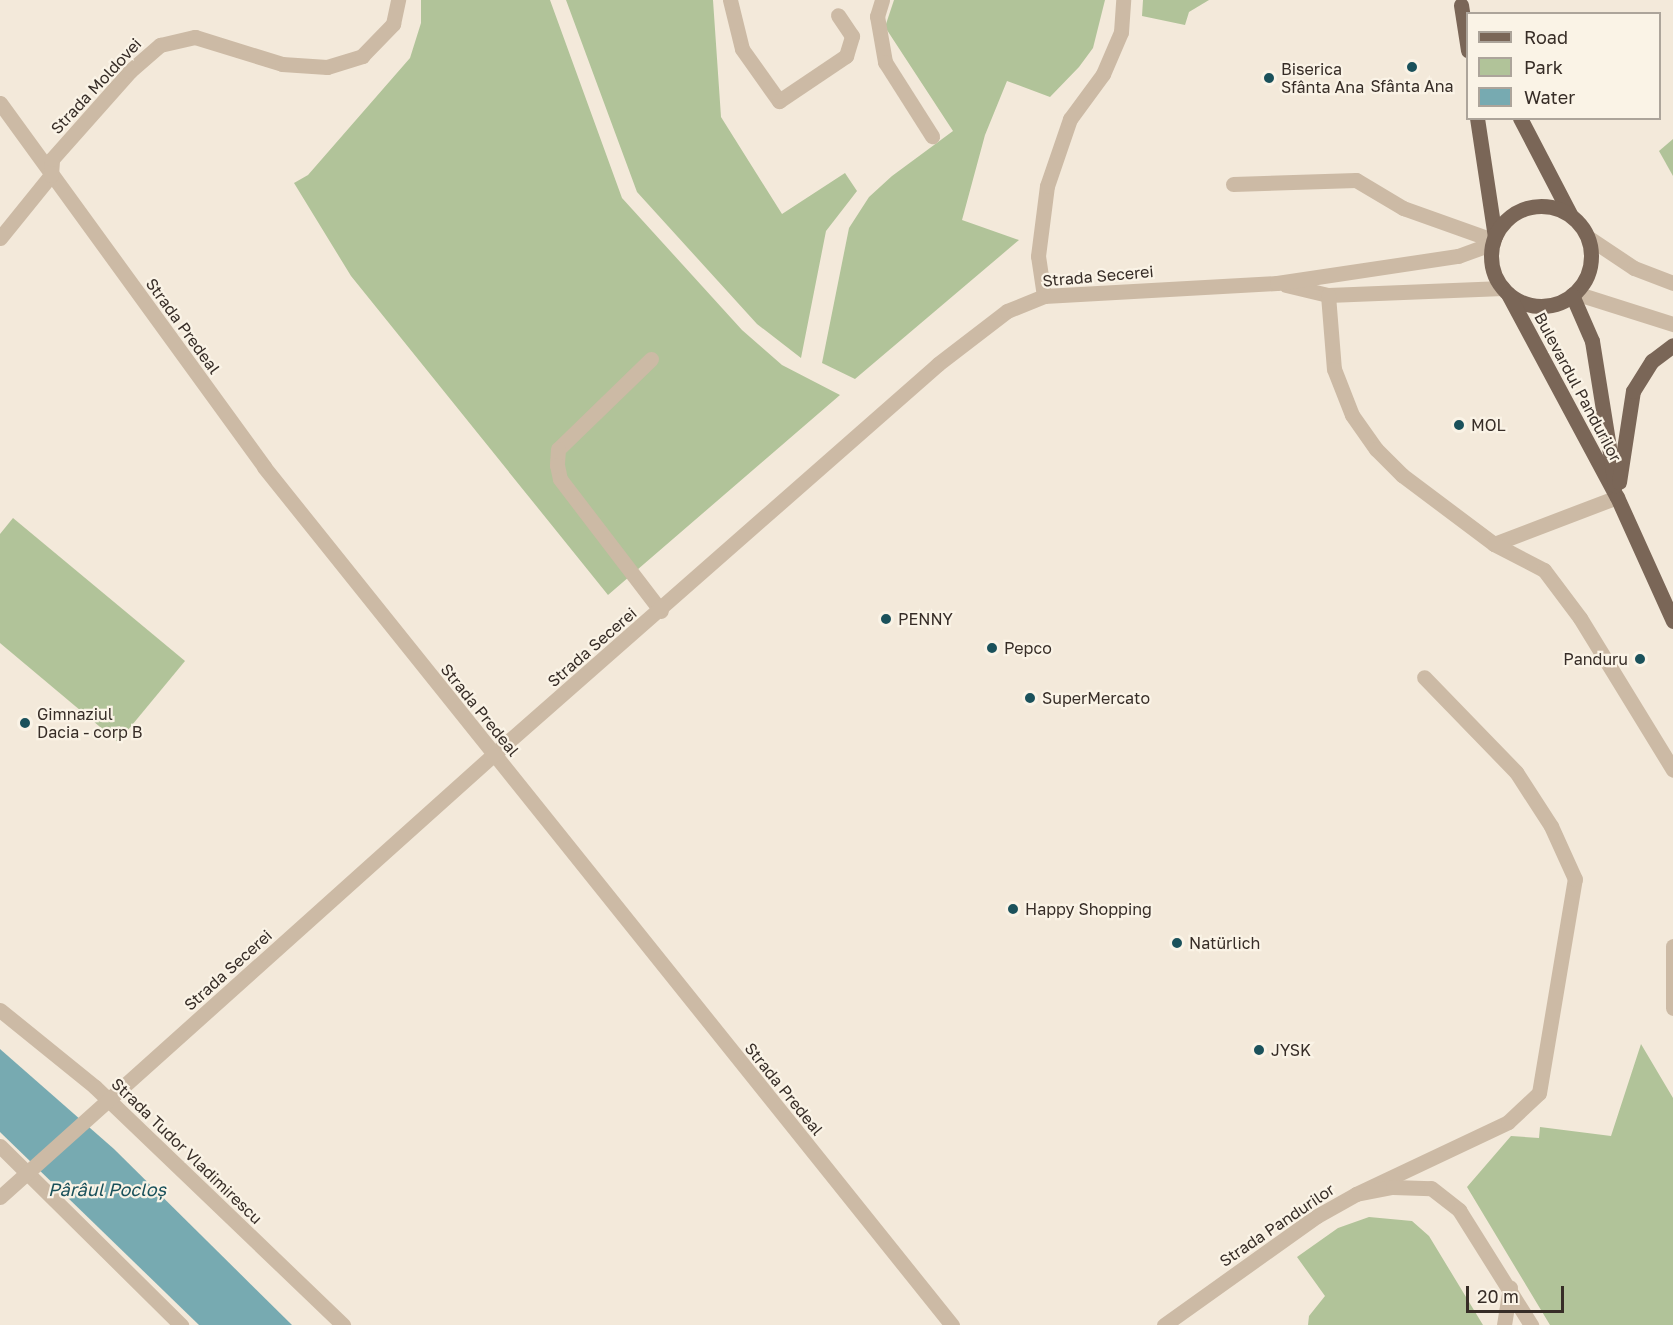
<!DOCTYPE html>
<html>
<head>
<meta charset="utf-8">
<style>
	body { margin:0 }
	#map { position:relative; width:1673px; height:1325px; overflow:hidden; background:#f3e9da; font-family:"Golos Text",sans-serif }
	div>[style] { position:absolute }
	.green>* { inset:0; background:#b1c399 }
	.water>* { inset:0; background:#77aab1 }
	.minor>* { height:15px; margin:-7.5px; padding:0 7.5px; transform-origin:7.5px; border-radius:7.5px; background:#ccbaa5 }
	.major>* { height:15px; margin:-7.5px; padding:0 7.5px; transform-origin:7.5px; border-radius:7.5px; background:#7a6657 }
	.major>.ring { margin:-7.5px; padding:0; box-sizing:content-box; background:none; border:15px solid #7a6657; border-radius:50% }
	.dots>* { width:16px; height:16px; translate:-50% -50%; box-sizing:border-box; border:3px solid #faf3e6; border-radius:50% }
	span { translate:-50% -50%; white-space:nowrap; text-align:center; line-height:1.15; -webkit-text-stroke:4.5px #faf3e6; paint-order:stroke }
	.poi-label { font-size:16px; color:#372d27 }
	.left { translate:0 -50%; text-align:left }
	.right { translate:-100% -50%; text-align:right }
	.street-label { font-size:16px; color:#372d27 }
	.water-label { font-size:18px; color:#1a515b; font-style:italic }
	.legend { position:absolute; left:1466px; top:12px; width:195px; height:108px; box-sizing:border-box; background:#faf3e6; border:2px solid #aca49a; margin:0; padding:8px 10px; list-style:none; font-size:18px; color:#372d27 }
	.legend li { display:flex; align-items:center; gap:12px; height:30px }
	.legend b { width:30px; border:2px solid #aca49a }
	.scale { position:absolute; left:1466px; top:1286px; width:98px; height:27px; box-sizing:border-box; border:3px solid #372d27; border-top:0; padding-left:8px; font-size:18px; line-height:21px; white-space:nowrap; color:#372d27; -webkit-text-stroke:4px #faf3e6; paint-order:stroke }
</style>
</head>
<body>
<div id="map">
	<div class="green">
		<div style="clip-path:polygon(421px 0,550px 0,622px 198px,742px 330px,782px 365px,840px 395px,608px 595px,351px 276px,294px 183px,308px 175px,410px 58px,421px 23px)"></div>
		<div style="clip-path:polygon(566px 0,713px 0,721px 117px,782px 214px,845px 173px,857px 191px,826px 231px,801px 358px,757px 324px,637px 192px)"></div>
		<div style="clip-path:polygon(894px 0,1105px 0,1093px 48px,1079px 67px,1050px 97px,1007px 81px,985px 135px,962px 220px,1019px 240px,855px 379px,822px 363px,849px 228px,869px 197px,892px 176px,953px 131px,885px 27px)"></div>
		<div style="clip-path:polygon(1143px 0,1209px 0,1189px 12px,1185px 25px,1142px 16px)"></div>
		<div style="clip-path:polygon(1673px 139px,1673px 176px,1659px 151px)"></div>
		<div style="clip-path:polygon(13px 518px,185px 661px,118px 742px,0 643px,0 534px)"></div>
		<div style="clip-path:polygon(1641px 1044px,1673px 1098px,1673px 1325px,1550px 1325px,1467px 1187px,1511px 1136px,1539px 1138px,1540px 1127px,1611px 1136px)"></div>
		<div style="clip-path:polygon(1369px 1217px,1412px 1221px,1429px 1236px,1483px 1325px,1308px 1325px,1309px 1316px,1325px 1296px,1297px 1257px,1338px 1228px)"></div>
	</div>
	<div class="water">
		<div style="clip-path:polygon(0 1049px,114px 1149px,292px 1325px,199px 1325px,0 1132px)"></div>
	</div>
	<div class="minor">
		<div style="left:730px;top:0;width:50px;rotate:76.2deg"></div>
		<div style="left:742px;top:49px;width:64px;rotate:54.6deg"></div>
		<div style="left:779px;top:101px;width:81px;rotate:-33.9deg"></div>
		<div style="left:846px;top:56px;width:21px;rotate:-73deg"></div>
		<div style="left:852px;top:36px;width:25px;rotate:-124deg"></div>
		<div style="left:882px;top:0;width:17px;rotate:107deg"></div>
		<div style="left:877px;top:16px;width:47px;rotate:80.1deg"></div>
		<div style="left:885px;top:62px;width:88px;rotate:57.6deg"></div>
		<div style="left:0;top:103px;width:450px;rotate:54deg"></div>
		<div style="left:264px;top:467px;width:1100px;rotate:51.28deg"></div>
		<div style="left:1233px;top:184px;width:123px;rotate:-1.9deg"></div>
		<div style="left:1356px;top:180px;width:55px;rotate:30.8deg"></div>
		<div style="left:1403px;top:208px;width:96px;rotate:19.6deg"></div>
		<div style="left:0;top:238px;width:81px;rotate:-51deg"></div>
		<div style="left:51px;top:175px;width:16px;rotate:-86deg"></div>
		<div style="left:52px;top:159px;width:118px;rotate:-48.4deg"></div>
		<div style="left:130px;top:71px;width:40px;rotate:-41deg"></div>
		<div style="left:160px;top:45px;width:36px;rotate:-13deg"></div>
		<div style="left:195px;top:37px;width:91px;rotate:17.2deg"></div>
		<div style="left:282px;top:64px;width:45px;rotate:3.8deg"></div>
		<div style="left:327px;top:67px;width:37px;rotate:-17deg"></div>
		<div style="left:362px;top:56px;width:45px;rotate:-45.9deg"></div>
		<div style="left:393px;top:24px;width:25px;rotate:-78deg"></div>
		<div style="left:1589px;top:238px;width:54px;rotate:33.7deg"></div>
		<div style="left:1634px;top:268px;width:42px;rotate:21deg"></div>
		<div style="left:1286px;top:285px;width:43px;rotate:13.4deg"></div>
		<div style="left:1328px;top:295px;width:175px;rotate:-2.3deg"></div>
		<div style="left:1575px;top:293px;width:103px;rotate:17.6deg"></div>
		<div style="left:1328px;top:295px;width:74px;rotate:85.4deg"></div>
		<div style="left:1334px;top:369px;width:49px;rotate:68.6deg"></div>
		<div style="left:1352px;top:415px;width:42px;rotate:54.8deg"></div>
		<div style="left:1376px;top:449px;width:37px;rotate:45deg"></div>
		<div style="left:1402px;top:475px;width:115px;rotate:36.9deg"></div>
		<div style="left:1494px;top:544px;width:132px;rotate:-20.9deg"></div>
		<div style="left:1044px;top:296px;width:40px;rotate:-98.5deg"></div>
		<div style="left:1038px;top:256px;width:71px;rotate:-82.7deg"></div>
		<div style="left:1047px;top:186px;width:71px;rotate:-71.1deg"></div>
		<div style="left:1070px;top:119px;width:56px;rotate:-53.7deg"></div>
		<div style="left:1103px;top:74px;width:46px;rotate:-66.8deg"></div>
		<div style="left:1121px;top:32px;width:32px;rotate:-86deg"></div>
		<div style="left:651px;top:359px;width:129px;rotate:135.9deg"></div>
		<div style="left:558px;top:449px;width:16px;rotate:94deg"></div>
		<div style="left:557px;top:465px;width:14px;rotate:78deg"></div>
		<div style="left:560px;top:479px;width:166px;rotate:52.6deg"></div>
		<div style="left:1494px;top:544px;width:56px;rotate:27.5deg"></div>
		<div style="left:1544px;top:570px;width:60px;rotate:53.1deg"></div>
		<div style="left:1580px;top:618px;width:178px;rotate:58.5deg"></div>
		<div style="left:1673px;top:946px;width:62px;rotate:90deg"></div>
		<div style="left:0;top:1010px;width:122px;rotate:39deg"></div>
		<div style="left:95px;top:1087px;width:344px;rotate:43.8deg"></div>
		<div style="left:0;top:1146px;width:255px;rotate:44.7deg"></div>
		<div style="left:1356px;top:1194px;width:168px;rotate:-25.3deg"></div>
		<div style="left:1508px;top:1122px;width:42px;rotate:-43.1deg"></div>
		<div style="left:1539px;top:1093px;width:217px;rotate:-80.5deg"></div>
		<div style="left:1575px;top:879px;width:58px;rotate:-114.4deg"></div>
		<div style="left:1551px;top:826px;width:64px;rotate:-122.9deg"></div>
		<div style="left:1516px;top:772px;width:132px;rotate:-134.1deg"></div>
		<div style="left:0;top:1197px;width:662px;rotate:-41.88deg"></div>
		<div style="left:493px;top:755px;width:592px;rotate:-41.3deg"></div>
		<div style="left:938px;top:364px;width:87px;rotate:-37.5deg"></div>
		<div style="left:1007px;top:311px;width:40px;rotate:-22deg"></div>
		<div style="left:1044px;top:296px;width:233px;rotate:-3.2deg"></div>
		<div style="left:1277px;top:283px;width:183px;rotate:-8.5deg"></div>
		<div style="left:1458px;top:256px;width:37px;rotate:-20deg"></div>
		<div style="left:1164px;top:1325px;width:188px;rotate:-35.5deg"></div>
		<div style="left:1317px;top:1216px;width:45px;rotate:-29.4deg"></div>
		<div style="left:1356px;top:1194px;width:38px;rotate:-11deg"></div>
		<div style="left:1393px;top:1187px;width:38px;rotate:2deg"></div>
		<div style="left:1431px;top:1188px;width:36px;rotate:38deg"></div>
		<div style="left:1459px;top:1210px;width:136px;rotate:57.9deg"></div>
		<div style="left:1504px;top:1325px;width:38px;rotate:-81deg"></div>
	</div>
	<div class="major">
		<div style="left:1461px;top:5px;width:46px;rotate:81.2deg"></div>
		<div style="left:1477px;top:118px;width:120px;rotate:81.4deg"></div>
		<div style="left:1520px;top:118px;width:108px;rotate:62.5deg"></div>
		<div class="ring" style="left:1491px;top:206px;width:85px;height:85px"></div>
		<div style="left:1508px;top:294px;width:230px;rotate:61.8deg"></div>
		<div style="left:1617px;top:497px;width:136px;rotate:65.7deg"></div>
		<div style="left:1572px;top:295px;width:50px;rotate:66.5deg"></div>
		<div style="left:1592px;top:341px;width:146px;rotate:80.9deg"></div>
		<div style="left:1619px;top:482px;width:92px;rotate:-81.3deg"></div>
		<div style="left:1633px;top:391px;width:36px;rotate:-58deg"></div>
		<div style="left:1652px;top:361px;width:26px;rotate:-37deg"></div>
	</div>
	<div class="dots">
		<div style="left:1412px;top:67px;background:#1a515b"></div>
		<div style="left:1269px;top:78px;background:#1a515b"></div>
		<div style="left:1459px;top:425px;background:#1a515b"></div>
		<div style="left:886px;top:619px;background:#1a515b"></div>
		<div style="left:992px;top:648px;background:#1a515b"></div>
		<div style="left:1640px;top:659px;background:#1a515b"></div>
		<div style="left:1030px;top:698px;background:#1a515b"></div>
		<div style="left:25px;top:723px;background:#1a515b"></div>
		<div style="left:1013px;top:909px;background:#1a515b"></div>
		<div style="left:1177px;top:943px;background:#1a515b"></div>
		<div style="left:1259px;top:1050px;background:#1a515b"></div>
	</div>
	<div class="poi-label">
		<span class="left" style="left:1281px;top:78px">Biserica<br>Sfânta Ana</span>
		<span style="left:1412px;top:86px">Sfânta Ana</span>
		<span class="left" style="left:1471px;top:425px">MOL</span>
		<span class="left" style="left:898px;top:619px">PENNY</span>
		<span class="left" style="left:1004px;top:648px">Pepco</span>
		<span class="right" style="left:1628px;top:659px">Panduru</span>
		<span class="left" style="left:1042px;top:698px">SuperMercato</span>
		<span class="left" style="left:37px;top:723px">Gimnaziul<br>Dacia - corp B</span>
		<span class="left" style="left:1025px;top:909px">Happy Shopping</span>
		<span class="left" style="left:1189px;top:943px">Natürlich</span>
		<span class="left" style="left:1271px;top:1050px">JYSK</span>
	</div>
	<div class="street-label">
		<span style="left:96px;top:86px;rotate:-47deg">Strada Moldovei</span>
		<span style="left:1098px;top:276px;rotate:-5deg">Strada Secerei</span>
		<span style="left:183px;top:326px;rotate:54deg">Strada Predeal</span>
		<span style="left:1578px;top:387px;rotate:62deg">Bulevardul Pandurilor</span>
		<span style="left:592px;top:647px;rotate:-41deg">Strada Secerei</span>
		<span style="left:480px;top:710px;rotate:51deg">Strada Predeal</span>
		<span style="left:228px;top:970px;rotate:-42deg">Strada Secerei</span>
		<span style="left:784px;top:1089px;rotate:51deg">Strada Predeal</span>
		<span style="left:187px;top:1151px;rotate:44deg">Strada Tudor Vladimirescu</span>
		<span style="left:1277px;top:1225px;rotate:-34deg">Strada Pandurilor</span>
	</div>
	<div class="water-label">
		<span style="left:107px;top:1189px">Pârâul Pocloș</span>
	</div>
	<ul class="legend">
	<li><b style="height:8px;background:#7a6657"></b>Road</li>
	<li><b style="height:16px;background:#b1c399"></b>Park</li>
	<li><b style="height:16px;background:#77aab1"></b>Water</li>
	</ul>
	<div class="scale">20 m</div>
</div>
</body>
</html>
